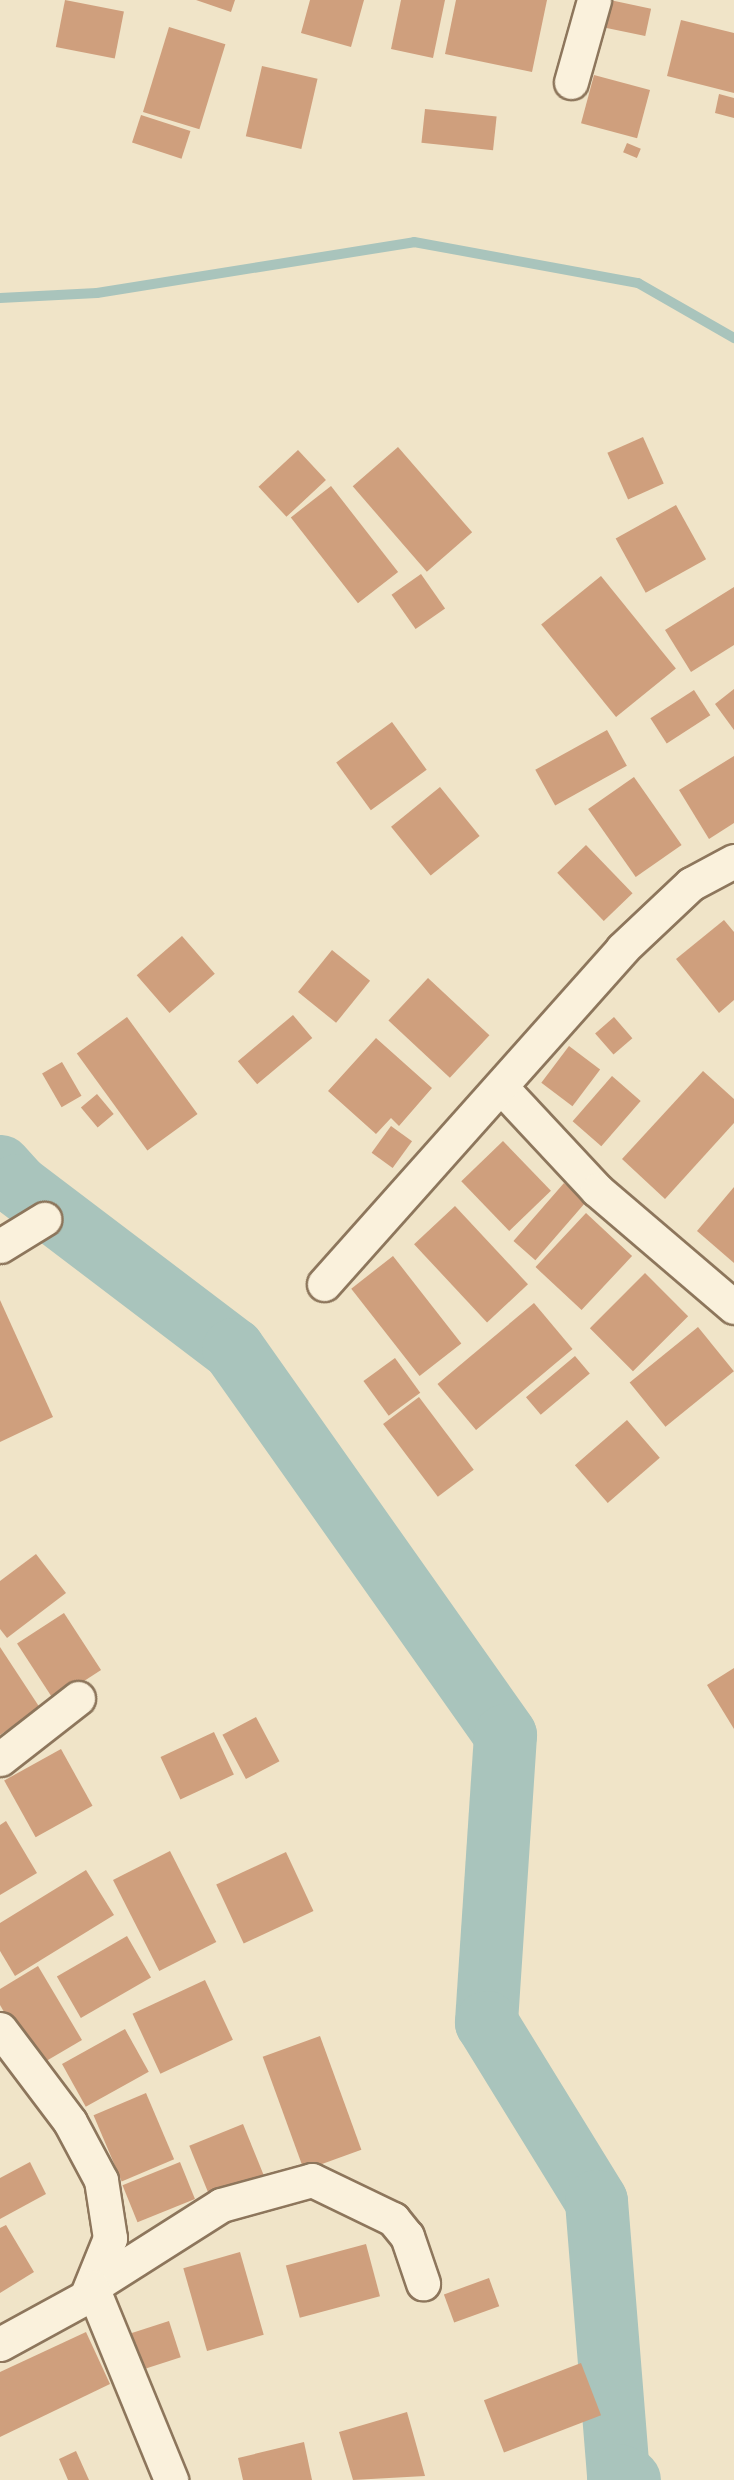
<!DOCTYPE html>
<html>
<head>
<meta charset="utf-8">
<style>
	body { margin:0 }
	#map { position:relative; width:734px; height:2480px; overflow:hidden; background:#f0e4c8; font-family:"Zilla Slab",serif }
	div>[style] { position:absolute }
	.stream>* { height:10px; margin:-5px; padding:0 5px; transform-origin:5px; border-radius:5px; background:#a9c4bc }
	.river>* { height:63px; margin:-31.5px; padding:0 31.5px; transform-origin:31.5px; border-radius:31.5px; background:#a9c4bc }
	.building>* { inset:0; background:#cf9f7d; transform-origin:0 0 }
	.roads { filter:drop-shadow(2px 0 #8d765c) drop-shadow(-2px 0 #8d765c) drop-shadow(0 2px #8d765c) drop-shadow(0 -2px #8d765c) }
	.street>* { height:33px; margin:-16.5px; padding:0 16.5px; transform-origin:16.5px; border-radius:16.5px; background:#faf1dc }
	span { translate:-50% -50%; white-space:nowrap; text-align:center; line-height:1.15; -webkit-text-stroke:5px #f7eed8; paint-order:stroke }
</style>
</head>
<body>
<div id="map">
	<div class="stream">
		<div style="left:0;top:298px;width:97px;rotate:-3deg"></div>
		<div style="left:97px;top:293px;width:321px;rotate:-9.1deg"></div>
		<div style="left:414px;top:242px;width:228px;rotate:10.4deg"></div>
		<div style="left:638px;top:283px;width:111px;rotate:29.8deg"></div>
	</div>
	<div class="river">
		<div style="left:0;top:1166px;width:25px;rotate:48deg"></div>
		<div style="left:17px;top:1185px;width:271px;rotate:37.2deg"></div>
		<div style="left:233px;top:1349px;width:472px;rotate:54.8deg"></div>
		<div style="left:505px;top:1735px;width:288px;rotate:93.8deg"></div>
		<div style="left:486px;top:2022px;width:210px;rotate:58.4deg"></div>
		<div style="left:596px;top:2201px;width:275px;rotate:85.4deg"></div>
		<div style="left:618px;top:2475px;width:12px;rotate:24deg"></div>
	</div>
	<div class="building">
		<div style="left:65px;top:0;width:60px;height:48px;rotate:11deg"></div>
		<div style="clip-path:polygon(196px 0,235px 0,231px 12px)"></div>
		<div style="clip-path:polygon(310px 0,364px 0,351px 47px,301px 33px)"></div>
		<div style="clip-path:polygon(401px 0,445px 0,433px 58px,391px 49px)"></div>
		<div style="clip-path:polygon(456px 0,547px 0,532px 72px,445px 54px)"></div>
		<div style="left:610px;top:0;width:42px;height:28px;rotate:12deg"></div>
		<div style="clip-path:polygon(681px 20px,734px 33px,734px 93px,667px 76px)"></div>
		<div style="left:169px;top:27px;width:59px;height:89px;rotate:17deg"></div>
		<div style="left:262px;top:66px;width:57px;height:72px;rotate:13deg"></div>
		<div style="left:594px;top:75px;width:58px;height:50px;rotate:15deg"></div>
		<div style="clip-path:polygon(719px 94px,734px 98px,734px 118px,715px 113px)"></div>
		<div style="left:425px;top:109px;width:72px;height:34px;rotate:6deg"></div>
		<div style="left:141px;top:115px;width:52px;height:29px;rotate:18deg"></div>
		<div style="left:627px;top:143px;width:15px;height:10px;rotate:23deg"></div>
		<div style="left:643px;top:437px;width:51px;height:39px;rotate:66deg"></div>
		<div style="left:398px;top:447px;width:113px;height:60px;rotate:49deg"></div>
		<div style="left:298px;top:450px;width:41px;height:54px;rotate:47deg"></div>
		<div style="left:331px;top:486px;width:109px;height:51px;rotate:52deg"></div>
		<div style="left:676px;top:505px;width:62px;height:69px;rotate:61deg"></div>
		<div style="left:421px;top:574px;width:42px;height:36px;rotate:55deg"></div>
		<div style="left:601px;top:576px;width:119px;height:77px;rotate:51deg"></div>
		<div style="clip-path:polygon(734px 587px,734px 645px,691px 672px,665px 630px)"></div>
		<div style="clip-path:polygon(734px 689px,734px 730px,715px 704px)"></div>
		<div style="left:694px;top:690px;width:30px;height:52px;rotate:57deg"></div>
		<div style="left:392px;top:722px;width:59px;height:69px;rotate:54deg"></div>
		<div style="left:607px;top:730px;width:41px;height:82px;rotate:61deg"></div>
		<div style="clip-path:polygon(734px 756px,734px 823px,709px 839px,679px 790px)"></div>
		<div style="left:634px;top:777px;width:83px;height:56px;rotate:55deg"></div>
		<div style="left:440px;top:787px;width:63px;height:63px;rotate:51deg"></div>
		<div style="left:586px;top:845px;width:67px;height:40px;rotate:46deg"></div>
		<div style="clip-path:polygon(724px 920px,734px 932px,734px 1000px,719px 1013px,676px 959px)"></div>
		<div style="left:182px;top:936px;width:50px;height:60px;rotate:49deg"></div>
		<div style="left:332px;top:950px;width:49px;height:54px;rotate:39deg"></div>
		<div style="left:428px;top:978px;width:84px;height:58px;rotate:43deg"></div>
		<div style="left:293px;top:1015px;width:30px;height:72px;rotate:50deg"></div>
		<div style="left:127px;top:1017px;width:120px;height:62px;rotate:54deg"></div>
		<div style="left:614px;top:1017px;width:28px;height:25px;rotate:49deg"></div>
		<div style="clip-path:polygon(376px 1038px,432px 1088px,399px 1126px,391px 1118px,376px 1134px,328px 1091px)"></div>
		<div style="left:569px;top:1046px;width:39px;height:46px;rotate:37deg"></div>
		<div style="left:62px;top:1062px;width:39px;height:23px;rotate:60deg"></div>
		<div style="clip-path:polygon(703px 1071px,734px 1099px,734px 1123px,665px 1199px,622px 1159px)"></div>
		<div style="left:612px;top:1076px;width:38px;height:60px;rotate:41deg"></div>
		<div style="left:97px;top:1094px;width:26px;height:21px;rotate:50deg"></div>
		<div style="left:391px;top:1126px;width:26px;height:33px;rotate:36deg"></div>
		<div style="left:503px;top:1141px;width:69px;height:58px;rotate:46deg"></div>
		<div style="left:564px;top:1183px;width:29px;height:77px;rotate:41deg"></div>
		<div style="clip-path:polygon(734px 1187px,734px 1263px,697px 1231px)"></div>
		<div style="left:455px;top:1206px;width:107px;height:56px;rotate:47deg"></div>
		<div style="left:586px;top:1213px;width:63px;height:74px;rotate:43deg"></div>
		<div style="left:393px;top:1256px;width:111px;height:53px;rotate:52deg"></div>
		<div style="left:645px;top:1273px;width:61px;height:78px;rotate:45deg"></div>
		<div style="clip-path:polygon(0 1300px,53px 1417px,0 1442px)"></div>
		<div style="left:534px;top:1303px;width:60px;height:126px;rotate:50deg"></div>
		<div style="left:698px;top:1327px;width:57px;height:88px;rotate:51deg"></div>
		<div style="left:575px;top:1356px;width:23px;height:64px;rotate:50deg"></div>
		<div style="left:395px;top:1358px;width:43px;height:39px;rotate:54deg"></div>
		<div style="left:419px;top:1397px;width:91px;height:45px;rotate:53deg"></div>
		<div style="left:627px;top:1420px;width:50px;height:69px;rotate:49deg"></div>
		<div style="clip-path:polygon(36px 1554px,66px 1593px,7px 1638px,0 1629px,0 1581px)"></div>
		<div style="left:64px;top:1613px;width:68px;height:56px;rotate:57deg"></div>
		<div style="clip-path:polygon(0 1647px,40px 1708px,0 1735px)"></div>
		<div style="clip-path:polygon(734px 1668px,734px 1729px,707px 1685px)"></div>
		<div style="left:256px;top:1717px;width:50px;height:38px;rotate:62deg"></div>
		<div style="left:214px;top:1732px;width:47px;height:59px;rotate:65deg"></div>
		<div style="left:61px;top:1749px;width:65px;height:65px;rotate:61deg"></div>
		<div style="clip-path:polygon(6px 1821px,37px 1873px,0 1895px,0 1825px)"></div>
		<div style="left:170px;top:1851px;width:102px;height:64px;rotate:63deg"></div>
		<div style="left:286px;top:1852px;width:65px;height:77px;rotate:65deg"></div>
		<div style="clip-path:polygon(86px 1870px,114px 1915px,15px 1976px,0 1951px,0 1923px)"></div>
		<div style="left:127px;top:1936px;width:48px;height:81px;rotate:60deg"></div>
		<div style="clip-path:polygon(38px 1966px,82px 2040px,36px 2067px,0 2005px,0 1989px)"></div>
		<div style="left:205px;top:1980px;width:66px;height:80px;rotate:65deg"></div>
		<div style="left:125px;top:2029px;width:49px;height:72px;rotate:61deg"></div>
		<div style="left:320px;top:2036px;width:121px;height:61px;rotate:70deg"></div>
		<div style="left:146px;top:2093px;width:72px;height:57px;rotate:67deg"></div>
		<div style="left:243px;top:2124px;width:57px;height:58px;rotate:68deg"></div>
		<div style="clip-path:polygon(30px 2162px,46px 2194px,0 2219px,0 2178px)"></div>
		<div style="left:180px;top:2162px;width:40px;height:62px;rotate:68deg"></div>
		<div style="clip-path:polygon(6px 2225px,34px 2272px,0 2293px,0 2228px)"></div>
		<div style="left:366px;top:2244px;width:54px;height:83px;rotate:75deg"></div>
		<div style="left:240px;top:2252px;width:86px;height:59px;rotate:74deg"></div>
		<div style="left:489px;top:2278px;width:30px;height:48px;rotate:70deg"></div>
		<div style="left:169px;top:2321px;width:38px;height:48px;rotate:72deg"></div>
		<div style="clip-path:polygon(86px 2332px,110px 2384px,0 2437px,0 2372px)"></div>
		<div style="left:581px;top:2363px;width:56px;height:104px;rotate:69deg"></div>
		<div style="clip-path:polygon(407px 2412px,425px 2476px,353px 2480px,339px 2432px)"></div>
		<div style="clip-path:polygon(304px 2442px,312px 2480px,243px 2480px,238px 2458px)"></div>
		<div style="clip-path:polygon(76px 2451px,89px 2480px,68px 2480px,59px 2459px)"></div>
	</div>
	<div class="roads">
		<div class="street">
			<div style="left:571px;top:82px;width:85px;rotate:-74.3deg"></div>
			<div style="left:502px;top:1088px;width:139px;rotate:47deg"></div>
			<div style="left:597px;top:1190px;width:180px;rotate:40.5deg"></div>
			<div style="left:0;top:1246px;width:52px;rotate:-31.5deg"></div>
			<div style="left:324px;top:1284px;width:448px;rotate:-48.3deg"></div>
			<div style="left:622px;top:949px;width:95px;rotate:-43.3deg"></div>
			<div style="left:691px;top:884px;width:49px;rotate:-28.1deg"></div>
			<div style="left:0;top:1759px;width:99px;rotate:-38deg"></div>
			<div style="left:0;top:2029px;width:116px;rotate:53deg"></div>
			<div style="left:70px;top:2122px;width:66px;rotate:61.9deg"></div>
			<div style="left:101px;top:2180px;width:59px;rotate:81.2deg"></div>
			<div style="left:110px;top:2238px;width:64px;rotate:112.1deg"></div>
			<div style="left:86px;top:2297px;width:98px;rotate:151.3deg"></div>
			<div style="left:92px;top:2287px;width:153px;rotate:-32.4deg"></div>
			<div style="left:221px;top:2205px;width:94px;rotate:-15.4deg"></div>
			<div style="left:312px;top:2180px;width:90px;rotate:25.7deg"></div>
			<div style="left:393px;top:2219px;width:22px;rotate:51deg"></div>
			<div style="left:407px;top:2236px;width:50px;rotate:71.2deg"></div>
			<div style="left:92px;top:2287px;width:209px;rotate:67.7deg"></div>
		</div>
	</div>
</div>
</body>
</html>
